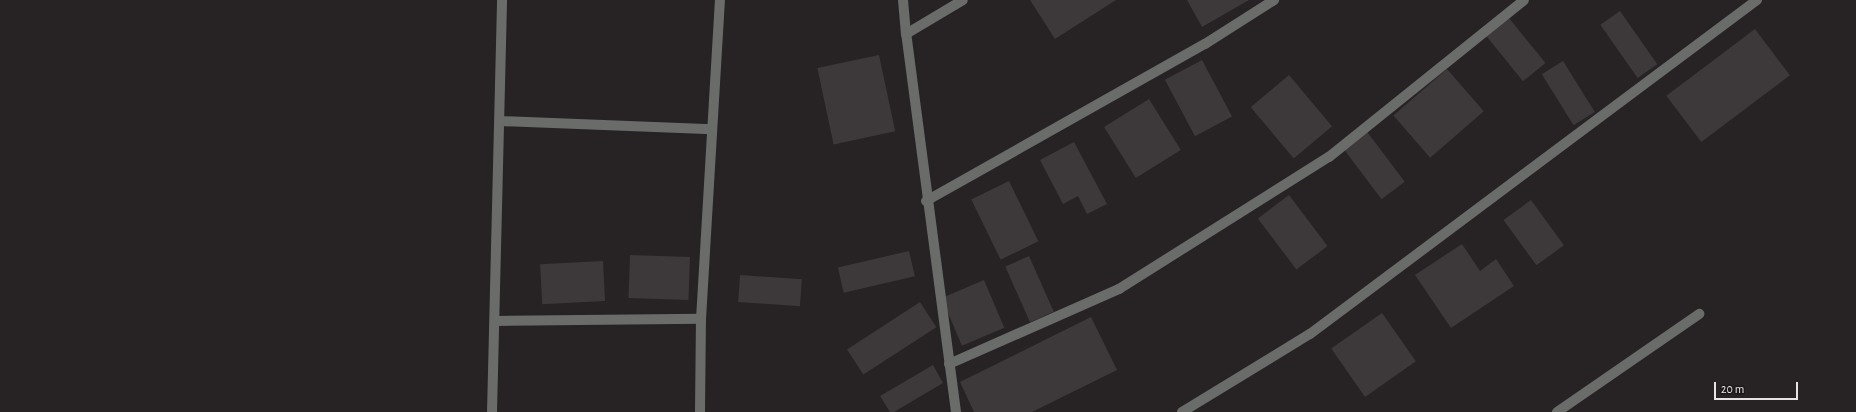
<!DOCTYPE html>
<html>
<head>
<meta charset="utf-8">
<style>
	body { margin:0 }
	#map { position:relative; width:1856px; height:412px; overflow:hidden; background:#272224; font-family:"Alegreya Sans",sans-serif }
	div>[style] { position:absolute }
	.building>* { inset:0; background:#3d3839; transform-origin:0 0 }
	.minor>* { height:10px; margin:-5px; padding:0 5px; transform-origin:5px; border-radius:5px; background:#6a6c6a }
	span { translate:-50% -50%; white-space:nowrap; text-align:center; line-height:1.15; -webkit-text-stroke:3px #1d191a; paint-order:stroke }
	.scale { position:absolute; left:1714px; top:382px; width:84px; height:18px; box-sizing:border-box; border:2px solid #e6e3e4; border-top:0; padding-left:5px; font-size:12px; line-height:14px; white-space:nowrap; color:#e6e3e4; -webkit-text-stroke:3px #1d191a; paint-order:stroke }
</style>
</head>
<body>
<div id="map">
	<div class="building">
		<div style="clip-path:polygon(1030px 0,1116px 0,1055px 39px)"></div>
		<div style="clip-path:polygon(1187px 0,1249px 0,1202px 27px)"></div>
		<div style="left:1620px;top:11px;width:65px;height:24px;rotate:55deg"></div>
		<div style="left:1509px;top:18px;width:58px;height:29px;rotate:51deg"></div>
		<div style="left:1755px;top:29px;width:58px;height:111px;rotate:53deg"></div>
		<div style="left:879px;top:55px;width:78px;height:63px;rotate:78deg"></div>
		<div style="left:1202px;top:60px;width:64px;height:42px;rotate:62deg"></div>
		<div style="left:1563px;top:61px;width:60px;height:25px;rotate:58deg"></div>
		<div style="left:1447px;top:69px;width:56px;height:71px;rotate:49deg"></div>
		<div style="left:1289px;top:75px;width:67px;height:50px;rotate:50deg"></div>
		<div style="left:1149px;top:99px;width:60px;height:53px;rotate:58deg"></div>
		<div style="left:1365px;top:129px;width:66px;height:29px;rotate:53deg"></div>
		<div style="clip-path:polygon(1074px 142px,1107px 204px,1087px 214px,1078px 196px,1063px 204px,1040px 160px)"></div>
		<div style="left:1009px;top:181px;width:67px;height:42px;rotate:64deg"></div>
		<div style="left:1289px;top:195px;width:64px;height:39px;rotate:53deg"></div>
		<div style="left:1531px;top:200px;width:56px;height:34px;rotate:54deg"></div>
		<div style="clip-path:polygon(1462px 244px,1480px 271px,1496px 259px,1514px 286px,1451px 328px,1415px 275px)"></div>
		<div style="left:909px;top:251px;width:26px;height:73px;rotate:77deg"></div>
		<div style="left:630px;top:255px;width:60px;height:43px;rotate:2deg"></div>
		<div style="left:1029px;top:256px;width:61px;height:26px;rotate:66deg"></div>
		<div style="left:603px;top:261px;width:40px;height:63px;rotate:87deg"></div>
		<div style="left:740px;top:275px;width:62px;height:27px;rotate:4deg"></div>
		<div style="left:984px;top:280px;width:52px;height:46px;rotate:67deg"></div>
		<div style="left:920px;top:302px;width:30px;height:87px;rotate:57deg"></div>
		<div style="left:1382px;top:313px;width:59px;height:62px;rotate:55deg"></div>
		<div style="clip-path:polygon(1091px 317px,1117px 370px,1032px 412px,974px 412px,960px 382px)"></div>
		<div style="clip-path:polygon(933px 365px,943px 383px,894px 412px,890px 412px,880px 396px)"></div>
	</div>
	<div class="minor">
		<div style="left:903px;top:0;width:34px;rotate:85deg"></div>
		<div style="left:500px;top:121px;width:212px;rotate:2.2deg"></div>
		<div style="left:926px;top:201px;width:320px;rotate:-29.4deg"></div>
		<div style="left:1205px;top:44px;width:82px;rotate:-32.5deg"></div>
		<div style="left:496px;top:321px;width:205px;rotate:-0.6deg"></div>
		<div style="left:949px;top:364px;width:186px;rotate:-23.8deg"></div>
		<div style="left:1119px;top:289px;width:248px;rotate:-32.2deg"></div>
		<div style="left:1329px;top:157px;width:250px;rotate:-38.8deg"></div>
		<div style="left:492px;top:412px;width:412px;rotate:-88.6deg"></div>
		<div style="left:700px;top:412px;width:93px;rotate:-89.4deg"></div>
		<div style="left:701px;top:319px;width:320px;rotate:-86.6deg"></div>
		<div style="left:956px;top:412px;width:381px;rotate:-97.5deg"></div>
		<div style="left:906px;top:34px;width:66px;rotate:-30.8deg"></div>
		<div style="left:1182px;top:412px;width:150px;rotate:-31.4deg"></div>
		<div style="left:1310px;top:334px;width:558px;rotate:-36.77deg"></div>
		<div style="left:1557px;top:412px;width:173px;rotate:-34.6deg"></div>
	</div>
	<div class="scale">20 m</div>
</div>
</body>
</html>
